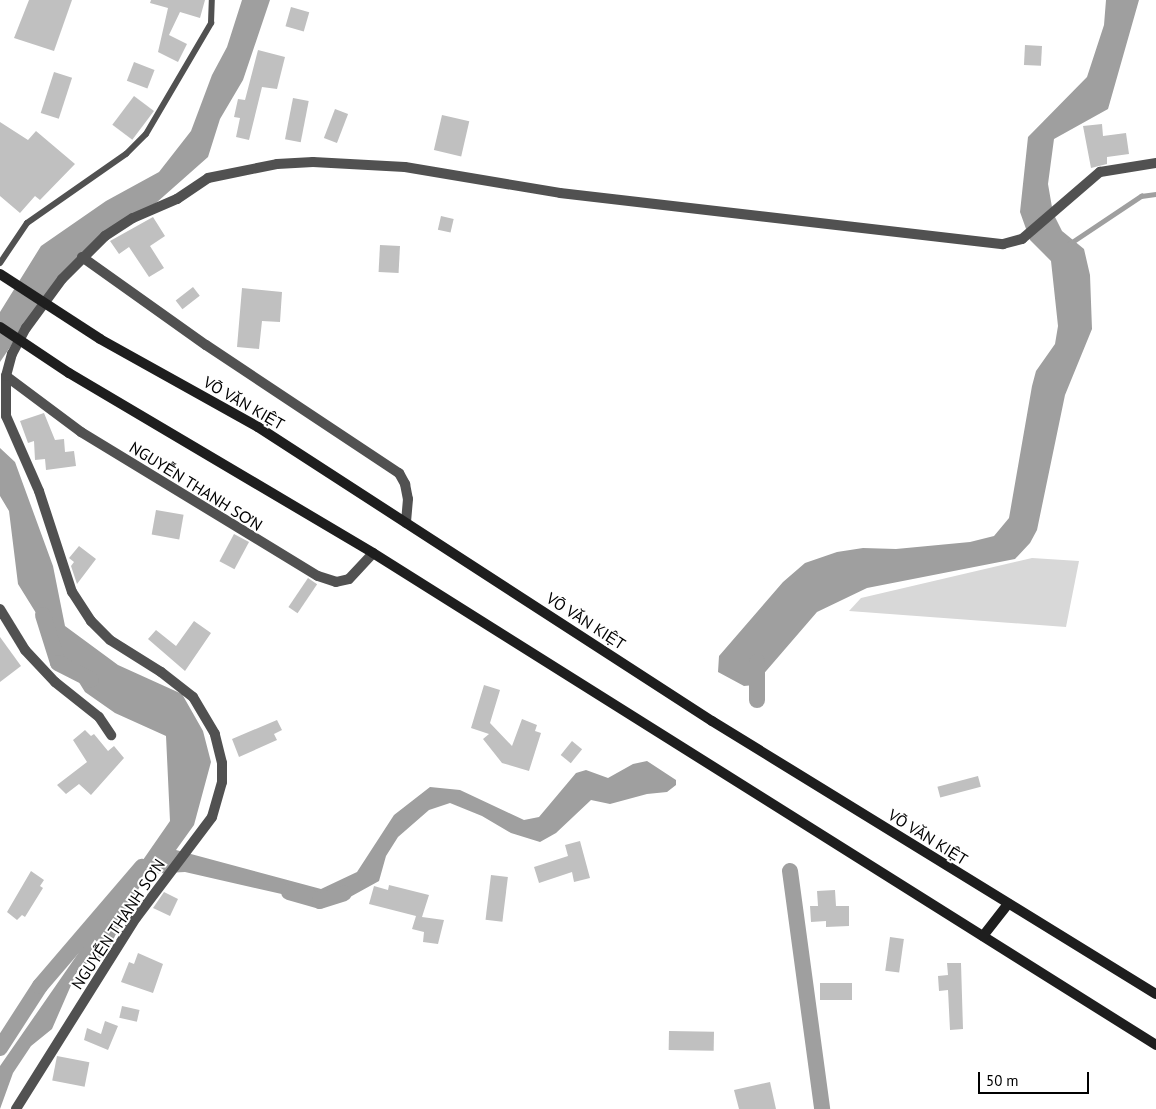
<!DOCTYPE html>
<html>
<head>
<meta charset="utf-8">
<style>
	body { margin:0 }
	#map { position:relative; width:1156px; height:1109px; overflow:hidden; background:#fff; font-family:"PT Sans",sans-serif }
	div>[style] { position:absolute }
	.green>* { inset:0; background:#d8d8d8 }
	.water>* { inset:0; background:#9f9f9f }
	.stream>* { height:4.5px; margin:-2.25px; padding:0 2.25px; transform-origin:2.25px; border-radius:2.25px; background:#9f9f9f }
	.canal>* { height:16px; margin:-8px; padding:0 8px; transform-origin:8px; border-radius:8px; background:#9f9f9f }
	.building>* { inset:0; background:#c0c0c0; transform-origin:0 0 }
	.lane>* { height:6px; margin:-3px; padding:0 3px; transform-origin:3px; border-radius:3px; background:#515151 }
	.street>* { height:10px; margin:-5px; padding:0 5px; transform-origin:5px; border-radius:5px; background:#515151 }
	.secondary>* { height:10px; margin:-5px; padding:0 5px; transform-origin:5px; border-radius:5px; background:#1e1e1e }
	.secondary-bridge>* { height:10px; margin:-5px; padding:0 5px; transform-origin:5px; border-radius:5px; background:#1e1e1e }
	span { translate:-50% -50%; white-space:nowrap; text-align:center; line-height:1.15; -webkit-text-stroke:4px #fff; paint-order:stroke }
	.street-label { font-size:16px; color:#000 }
	.scale { position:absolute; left:978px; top:1072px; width:111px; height:22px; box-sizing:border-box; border:2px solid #000; border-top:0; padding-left:6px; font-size:15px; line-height:18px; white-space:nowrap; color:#000; -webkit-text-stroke:4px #fff; paint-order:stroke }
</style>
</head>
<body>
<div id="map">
	<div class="green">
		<div style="clip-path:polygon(1032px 558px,1079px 561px,1066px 627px,849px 611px,861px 598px)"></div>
	</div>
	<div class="water">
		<div style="clip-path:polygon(242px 0,270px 0,243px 80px,220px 119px,208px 157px,156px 203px,103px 234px,19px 334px,0 362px,0 312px,41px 246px,106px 201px,159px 172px,191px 131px,212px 75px,227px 47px)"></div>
		<div style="clip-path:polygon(1106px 0,1139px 0,1108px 109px,1054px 139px,1048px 184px,1053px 213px,1062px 231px,1084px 249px,1090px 275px,1092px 329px,1065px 395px,1037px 530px,1030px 543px,1015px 559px,867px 588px,817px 612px,754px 685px,744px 686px,718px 672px,719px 656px,783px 582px,805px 563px,837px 552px,863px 548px,896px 549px,970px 542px,994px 536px,1009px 518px,1032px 386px,1036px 371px,1055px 344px,1058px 326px,1051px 261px,1030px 240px,1020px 212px,1028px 137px,1087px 77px,1104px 25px)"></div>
		<div style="clip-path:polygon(0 448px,15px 462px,53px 566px,65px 626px,118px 665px,182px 694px,203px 731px,211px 762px,194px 825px,176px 850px,321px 889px,357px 872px,394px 815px,430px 787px,460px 790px,524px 820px,539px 817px,576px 773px,586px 770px,608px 778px,633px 764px,647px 761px,676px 780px,676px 785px,667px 792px,647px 794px,610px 804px,591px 800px,556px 833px,540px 842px,511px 833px,482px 816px,450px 803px,429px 810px,398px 837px,386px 856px,379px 881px,341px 902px,286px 895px,185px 872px,146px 874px,105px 956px,79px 967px,52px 1029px,31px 1046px,13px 1073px,0 1109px,0 1066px,170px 821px,166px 736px,115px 713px,85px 692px,18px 584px,9px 511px,0 496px)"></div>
	</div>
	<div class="stream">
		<div style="left:1069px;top:244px;width:87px;rotate:-33.7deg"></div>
		<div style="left:1141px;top:196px;width:15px;rotate:-8deg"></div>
	</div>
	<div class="canal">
		<div style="left:43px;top:615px;width:50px;rotate:72.6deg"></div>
		<div style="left:58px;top:663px;width:37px;rotate:27deg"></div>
		<div style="left:757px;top:700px;width:38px;rotate:-90deg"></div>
		<div style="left:790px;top:871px;width:240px;rotate:82.3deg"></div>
		<div style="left:289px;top:892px;width:32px;rotate:16deg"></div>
		<div style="left:320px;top:901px;width:25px;rotate:-18deg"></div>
		<div style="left:0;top:1048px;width:74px;rotate:-57.2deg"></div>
		<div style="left:40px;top:986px;width:157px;rotate:-49.4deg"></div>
	</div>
	<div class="building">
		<div style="clip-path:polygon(29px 0,72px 0,54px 51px,14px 38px)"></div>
		<div style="clip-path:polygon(151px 0,205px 0,200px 18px,180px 12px,169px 35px,187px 44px,178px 62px,158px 52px,168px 8px,150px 3px)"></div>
		<div style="left:291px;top:7px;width:19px;height:20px;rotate:16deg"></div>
		<div style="left:1025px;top:45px;width:17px;height:20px;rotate:3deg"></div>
		<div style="clip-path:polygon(258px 50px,285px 57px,277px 89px,262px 87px,249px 140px,236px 137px,240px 118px,234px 117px,238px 99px,245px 100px)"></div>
		<div style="left:134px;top:62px;width:22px;height:20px;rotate:21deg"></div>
		<div style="left:54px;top:72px;width:19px;height:43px;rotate:18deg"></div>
		<div style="left:134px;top:96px;width:25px;height:36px;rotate:37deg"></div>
		<div style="left:293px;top:98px;width:16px;height:42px;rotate:11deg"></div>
		<div style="left:335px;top:109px;width:14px;height:31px;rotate:21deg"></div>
		<div style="left:442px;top:115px;width:28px;height:36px;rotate:13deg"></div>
		<div style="clip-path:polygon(0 122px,28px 140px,36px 131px,75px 164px,40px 200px,35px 196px,20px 213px,0 196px)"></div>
		<div style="clip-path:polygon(1102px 124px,1103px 136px,1126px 133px,1129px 154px,1107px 157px,1107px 164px,1091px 168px,1083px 126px)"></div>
		<div style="left:441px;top:216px;width:13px;height:14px;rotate:13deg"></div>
		<div style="clip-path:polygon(153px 217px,165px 236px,150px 246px,164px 268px,149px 277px,129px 247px,119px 254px,110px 241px)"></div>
		<div style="left:380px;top:245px;width:20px;height:27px;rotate:3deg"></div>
		<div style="left:193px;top:287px;width:11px;height:22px;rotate:52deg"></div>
		<div style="clip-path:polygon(242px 288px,282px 292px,280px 322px,262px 321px,259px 349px,237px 347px)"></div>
		<div style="clip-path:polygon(44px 413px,55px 440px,64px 439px,65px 452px,74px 451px,76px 466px,46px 470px,45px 459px,35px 460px,34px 441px,28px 443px,20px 421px)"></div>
		<div style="left:156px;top:510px;width:28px;height:25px;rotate:10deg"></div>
		<div style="left:234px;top:534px;width:17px;height:31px;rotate:28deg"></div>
		<div style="clip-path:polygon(79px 546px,96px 559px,77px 584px,71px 566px,74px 562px,69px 558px)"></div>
		<div style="left:308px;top:578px;width:11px;height:35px;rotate:34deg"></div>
		<div style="clip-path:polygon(194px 621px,211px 633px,185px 671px,148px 639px,156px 630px,176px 646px)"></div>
		<div style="clip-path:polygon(0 637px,21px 666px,0 682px)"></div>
		<div style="clip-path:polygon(484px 685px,500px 690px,490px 723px,512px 746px,522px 719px,537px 725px,535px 731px,541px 733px,529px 771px,502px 763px,483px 739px,489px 734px,471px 728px)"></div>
		<div style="clip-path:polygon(277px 720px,282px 730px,274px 734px,277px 740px,239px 757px,232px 739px)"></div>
		<div style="clip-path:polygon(85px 730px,91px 736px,94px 734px,108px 751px,114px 746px,124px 758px,91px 795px,79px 784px,66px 794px,57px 785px,87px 762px,73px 740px)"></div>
		<div style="left:572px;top:741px;width:13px;height:18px;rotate:39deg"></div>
		<div style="left:978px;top:776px;width:11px;height:42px;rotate:75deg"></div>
		<div style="clip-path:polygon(580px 841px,590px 878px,574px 882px,572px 872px,539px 883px,534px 867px,568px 856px,565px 845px)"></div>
		<div style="clip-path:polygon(31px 871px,44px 880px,40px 886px,43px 888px,25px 917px,22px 915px,17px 920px,7px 912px)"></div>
		<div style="left:491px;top:875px;width:17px;height:45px;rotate:7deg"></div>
		<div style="clip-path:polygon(389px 885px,429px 895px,422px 917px,444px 920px,438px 944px,423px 942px,424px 932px,412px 929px,416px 916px,369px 904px,374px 886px,388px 890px)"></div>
		<div style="clip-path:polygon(835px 890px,836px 906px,849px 906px,849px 926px,826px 927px,826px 921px,811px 922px,810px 906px,818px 906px,817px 891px)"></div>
		<div style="clip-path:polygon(164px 892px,178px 899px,170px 916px,153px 908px)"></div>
		<div style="left:890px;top:937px;width:14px;height:34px;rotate:8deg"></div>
		<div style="clip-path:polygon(138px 953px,163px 964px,153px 993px,121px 982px,129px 962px,134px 964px)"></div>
		<div style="clip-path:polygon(947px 963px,961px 963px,963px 1029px,950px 1030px,948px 990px,939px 991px,938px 976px,948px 975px)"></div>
		<div style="left:820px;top:983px;width:32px;height:17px"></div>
		<div style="left:122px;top:1006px;width:18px;height:12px;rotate:13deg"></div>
		<div style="clip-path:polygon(105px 1021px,118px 1026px,108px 1050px,84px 1040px,87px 1028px,101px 1034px)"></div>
		<div style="left:669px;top:1031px;width:45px;height:19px;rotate:1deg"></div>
		<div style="left:57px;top:1056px;width:33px;height:25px;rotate:11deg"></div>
		<div style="clip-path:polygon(770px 1082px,776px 1109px,739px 1109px,734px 1090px)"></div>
	</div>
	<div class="lane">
		<div style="left:0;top:263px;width:48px;rotate:-56deg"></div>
		<div style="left:27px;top:223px;width:121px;rotate:-34.9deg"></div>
		<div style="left:126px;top:154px;width:28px;rotate:-45deg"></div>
		<div style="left:146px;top:134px;width:129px;rotate:-59.6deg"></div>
		<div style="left:211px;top:23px;width:23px;rotate:-88deg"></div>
	</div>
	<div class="street">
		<div style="left:82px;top:257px;width:152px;rotate:35.4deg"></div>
		<div style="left:206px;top:345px;width:232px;rotate:33.6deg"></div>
		<div style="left:399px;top:473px;width:13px;rotate:61deg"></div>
		<div style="left:405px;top:484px;width:15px;rotate:79deg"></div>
		<div style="left:408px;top:499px;width:24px;rotate:95deg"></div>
		<div style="left:6px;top:376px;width:94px;rotate:36.7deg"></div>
		<div style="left:81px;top:432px;width:277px;rotate:31.3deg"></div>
		<div style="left:318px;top:576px;width:19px;rotate:18deg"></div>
		<div style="left:336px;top:582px;width:13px;rotate:-13deg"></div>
		<div style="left:349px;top:579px;width:35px;rotate:-47deg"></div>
		<div style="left:0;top:609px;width:48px;rotate:58.6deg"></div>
		<div style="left:25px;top:650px;width:44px;rotate:46.8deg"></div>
		<div style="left:55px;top:682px;width:56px;rotate:38.5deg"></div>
		<div style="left:99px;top:717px;width:22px;rotate:56deg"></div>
		<div style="left:16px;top:1109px;width:226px;rotate:-57.9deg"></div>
		<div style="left:136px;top:918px;width:126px;rotate:-53deg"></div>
		<div style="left:212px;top:817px;width:36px;rotate:-74deg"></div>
		<div style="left:222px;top:782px;width:19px;rotate:-90deg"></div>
		<div style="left:222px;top:763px;width:30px;rotate:-104deg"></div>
		<div style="left:215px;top:734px;width:43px;rotate:-120.7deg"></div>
		<div style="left:193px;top:697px;width:41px;rotate:-142deg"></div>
		<div style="left:161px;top:672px;width:60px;rotate:-147.9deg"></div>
		<div style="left:110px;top:640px;width:27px;rotate:-135deg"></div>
		<div style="left:91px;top:621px;width:35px;rotate:-123deg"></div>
		<div style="left:72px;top:592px;width:106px;rotate:-108.1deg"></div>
		<div style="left:39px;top:491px;width:82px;rotate:-113.7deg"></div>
		<div style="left:6px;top:416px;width:40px;rotate:-90deg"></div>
		<div style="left:6px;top:376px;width:23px;rotate:-75deg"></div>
		<div style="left:12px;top:354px;width:30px;rotate:-62deg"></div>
		<div style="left:26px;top:328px;width:61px;rotate:-53.7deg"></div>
		<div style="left:62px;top:279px;width:61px;rotate:-45deg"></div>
		<div style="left:105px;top:236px;width:33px;rotate:-33deg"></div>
		<div style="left:133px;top:218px;width:48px;rotate:-23.4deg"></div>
		<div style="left:177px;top:199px;width:37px;rotate:-34deg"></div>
		<div style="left:208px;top:178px;width:70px;rotate:-11.5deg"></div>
		<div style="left:277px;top:164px;width:36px;rotate:-3deg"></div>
		<div style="left:313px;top:162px;width:92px;rotate:3.1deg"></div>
		<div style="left:405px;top:167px;width:157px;rotate:9.5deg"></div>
		<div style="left:560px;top:193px;width:446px;rotate:6.6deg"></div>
		<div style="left:1003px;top:244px;width:20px;rotate:-15deg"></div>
		<div style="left:1022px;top:239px;width:103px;rotate:-40.7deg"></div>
		<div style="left:1100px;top:172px;width:57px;rotate:-9.1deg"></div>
	</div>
	<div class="secondary">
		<div style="left:100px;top:339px;width:181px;rotate:29.1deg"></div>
		<div style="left:258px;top:427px;width:541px;rotate:32.93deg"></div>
		<div style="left:712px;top:721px;width:521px;rotate:31.59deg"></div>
		<div style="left:69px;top:373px;width:353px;rotate:30.6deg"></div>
		<div style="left:373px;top:553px;width:925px;rotate:32.14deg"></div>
		<div style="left:983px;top:936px;width:41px;rotate:-52deg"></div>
	</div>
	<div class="secondary-bridge">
		<div style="left:0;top:274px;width:119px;rotate:33deg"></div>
		<div style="left:0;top:327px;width:83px;rotate:33.7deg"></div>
	</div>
	<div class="street-label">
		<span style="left:244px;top:403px;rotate:30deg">VÕ VĂN KIỆT</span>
		<span style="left:196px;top:486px;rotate:32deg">NGUYỄN THANH SƠN</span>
		<span style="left:586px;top:621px;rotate:33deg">VÕ VĂN KIỆT</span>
		<span style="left:928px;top:837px;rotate:32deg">VÕ VĂN KIỆT</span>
		<span style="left:118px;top:924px;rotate:-56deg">NGUYỄN THANH SƠN</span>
	</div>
	<div class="scale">50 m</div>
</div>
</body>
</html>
